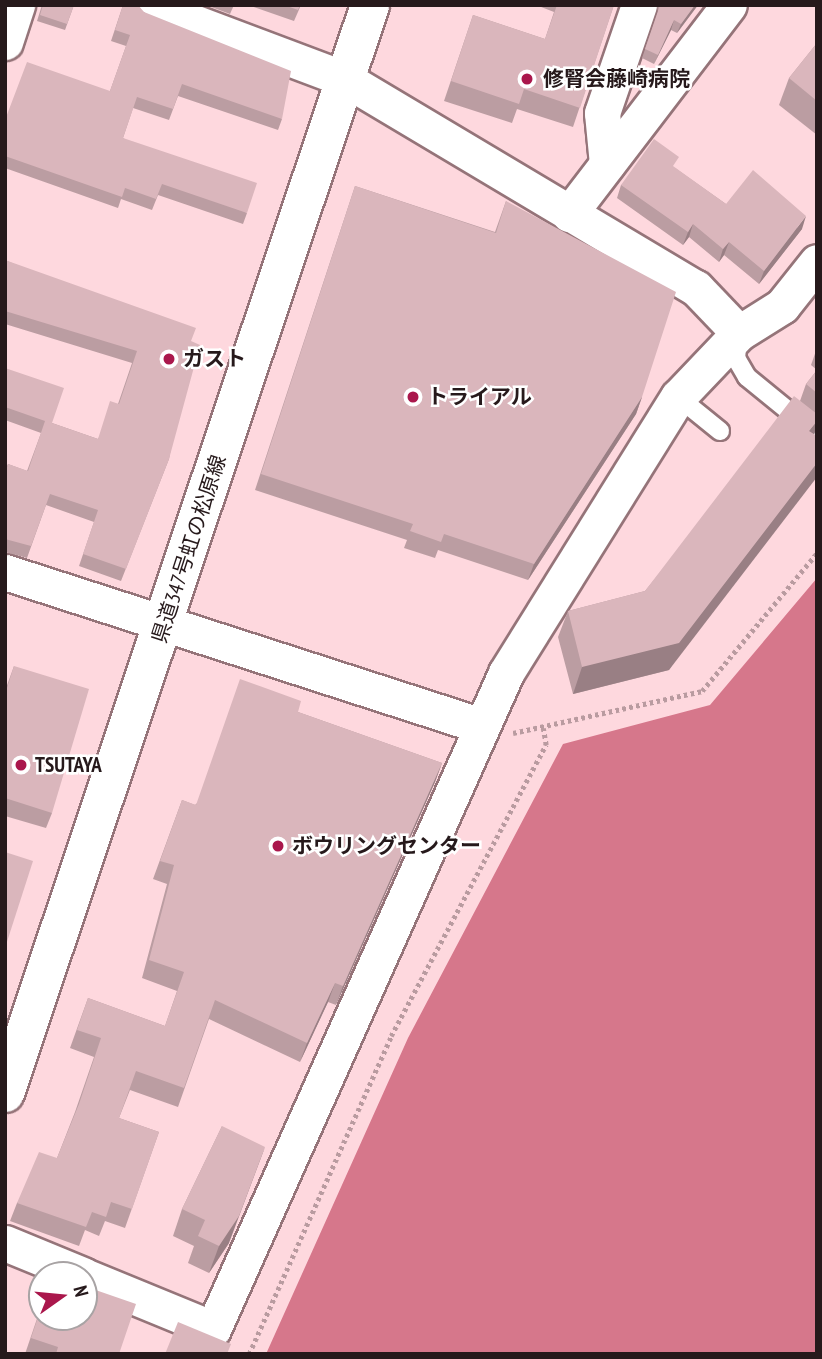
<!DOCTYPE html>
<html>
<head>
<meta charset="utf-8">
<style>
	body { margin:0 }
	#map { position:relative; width:822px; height:1359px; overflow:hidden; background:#fed8de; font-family:"PT Sans Narrow","Noto Sans JP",sans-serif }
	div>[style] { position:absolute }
	.water>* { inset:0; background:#d6778b }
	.path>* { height:4.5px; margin-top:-2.25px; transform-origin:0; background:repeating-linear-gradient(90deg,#b99ba0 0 3.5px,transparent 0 7px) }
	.roads { filter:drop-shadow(2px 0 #957479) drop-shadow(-2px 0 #957479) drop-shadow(0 2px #957479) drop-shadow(0 -2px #957479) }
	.service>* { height:18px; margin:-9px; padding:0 9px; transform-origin:9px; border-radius:9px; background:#fff }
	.minor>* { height:35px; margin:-17.5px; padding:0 17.5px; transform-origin:17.5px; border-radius:17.5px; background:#fff }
	.secondary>* { height:38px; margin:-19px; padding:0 19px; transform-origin:19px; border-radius:19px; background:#fff }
	.wall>* { inset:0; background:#bb9da2 }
	.shaded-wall>* { inset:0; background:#997f84 }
	.building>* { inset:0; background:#dab6bc }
	.dots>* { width:19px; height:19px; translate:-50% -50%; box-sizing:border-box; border:4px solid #fff; border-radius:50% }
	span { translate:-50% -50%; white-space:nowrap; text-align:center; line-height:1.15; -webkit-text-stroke:5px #fff; paint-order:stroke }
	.poi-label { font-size:21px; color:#26191b; font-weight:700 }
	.left { translate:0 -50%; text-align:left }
	.street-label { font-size:21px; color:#26191b }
	.frame { position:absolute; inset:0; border:7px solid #26191b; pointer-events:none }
	.north { position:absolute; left:28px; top:1261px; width:70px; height:70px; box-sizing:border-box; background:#fff; border:2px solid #a8a3a4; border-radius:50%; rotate:75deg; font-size:19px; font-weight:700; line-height:28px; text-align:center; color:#26191b }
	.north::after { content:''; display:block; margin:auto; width:24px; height:32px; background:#aa174c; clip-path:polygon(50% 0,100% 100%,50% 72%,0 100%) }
</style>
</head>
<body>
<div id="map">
	<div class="water">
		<div style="clip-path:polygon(817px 578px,817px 1354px,266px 1354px,408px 1038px,563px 744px,710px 705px)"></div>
	</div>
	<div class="path">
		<div style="left:513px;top:733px;width:194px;rotate:-12.5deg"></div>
		<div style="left:702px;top:691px;width:180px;rotate:-50.2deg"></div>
		<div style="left:249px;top:1354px;width:348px;rotate:-65.9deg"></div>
		<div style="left:391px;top:1036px;width:330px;rotate:-62deg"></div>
		<div style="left:546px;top:745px;width:17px;rotate:-100deg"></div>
	</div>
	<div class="roads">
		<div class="service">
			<div style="left:738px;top:336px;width:22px;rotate:95deg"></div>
			<div style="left:736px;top:358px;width:22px;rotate:60deg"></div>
			<div style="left:747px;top:377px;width:90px;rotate:39.2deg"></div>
			<div style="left:678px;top:397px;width:54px;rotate:39deg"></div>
		</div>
		<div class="minor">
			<div style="left:148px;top:5px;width:210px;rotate:20.6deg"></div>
			<div style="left:345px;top:79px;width:409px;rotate:30.8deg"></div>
			<div style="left:696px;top:288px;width:62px;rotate:46.3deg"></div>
			<div style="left:5px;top:42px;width:39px;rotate:-72deg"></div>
			<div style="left:607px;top:164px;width:51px;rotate:-95.6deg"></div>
			<div style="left:602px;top:113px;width:114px;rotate:-71.1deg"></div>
			<div style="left:569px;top:214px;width:263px;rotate:-52.6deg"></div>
			<div style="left:5px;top:572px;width:501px;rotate:17.89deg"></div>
			<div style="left:5px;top:1243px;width:84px;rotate:22.3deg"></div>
			<div style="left:84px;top:1276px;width:139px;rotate:22.3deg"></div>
			<div style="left:213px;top:1329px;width:718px;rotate:-65.93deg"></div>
			<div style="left:506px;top:673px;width:325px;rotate:-58.1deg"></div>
			<div style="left:678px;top:397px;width:88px;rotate:-46.4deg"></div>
			<div style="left:739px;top:333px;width:51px;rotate:-32.1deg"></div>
			<div style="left:782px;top:306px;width:56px;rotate:-51.5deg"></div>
		</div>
		<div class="secondary">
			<div style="left:5px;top:1093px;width:1148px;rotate:-71.45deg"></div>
		</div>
	</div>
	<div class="wall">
		<div style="clip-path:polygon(42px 5px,74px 5px,65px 30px,37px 21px)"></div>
		<div style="clip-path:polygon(123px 5px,144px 12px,282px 119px,278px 130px,178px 96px,169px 120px,133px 108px,123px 138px,247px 213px,243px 224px,158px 195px,152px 210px,121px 199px,118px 208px,5px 168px,5px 120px,110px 91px,126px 46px,111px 41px)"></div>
		<div style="clip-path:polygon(206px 5px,234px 5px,230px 14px)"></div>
		<div style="clip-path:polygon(248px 5px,301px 5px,294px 21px)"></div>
		<div style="clip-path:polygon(536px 5px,614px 5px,573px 127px,517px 109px,512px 123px,444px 101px,473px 15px,545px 39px,554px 12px)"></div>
		<div style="clip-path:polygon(657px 5px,698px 5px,677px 33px,671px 30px,654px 64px,642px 58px,658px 12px)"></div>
		<div style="clip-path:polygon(817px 43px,817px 135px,779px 105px,789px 78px)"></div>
		<div style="clip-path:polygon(675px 168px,726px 204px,802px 229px,759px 284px,724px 255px,719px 262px,689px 237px,683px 245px,617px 198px,621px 185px)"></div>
		<div style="clip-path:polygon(355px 186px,495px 232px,506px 201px,642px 397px,636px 414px,528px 580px,438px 550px,435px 558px,404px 548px,407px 540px,255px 490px)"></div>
		<div style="clip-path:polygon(5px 260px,191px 341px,169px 459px,121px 581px,79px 566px,94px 522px,46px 505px,27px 558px,5px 552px,5px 471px,8px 464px,27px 471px,41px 433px,5px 420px,5px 368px,52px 423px,98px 439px,118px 404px,132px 363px,5px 324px)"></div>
		<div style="clip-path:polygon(817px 348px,817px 370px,811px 365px)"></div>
		<div style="clip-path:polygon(817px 370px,817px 427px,669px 670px,573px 694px,558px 637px,568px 611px,645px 591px,800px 401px,806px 384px)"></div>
		<div style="clip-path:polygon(14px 666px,52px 813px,46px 828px,5px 816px,5px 691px)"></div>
		<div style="clip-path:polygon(298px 712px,442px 763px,435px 782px,336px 1005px,328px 1002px,300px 1062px,209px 1019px,178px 1107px,130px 1090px,119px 1118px,159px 1132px,125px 1228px,105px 1221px,99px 1236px,85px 1230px,79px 1246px,10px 1221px,17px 1203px,57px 1158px,75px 1112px,94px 1057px,70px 1048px,88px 998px,165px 1026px,177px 991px,142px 978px,167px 884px,153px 879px,182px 800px,195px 805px)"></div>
		<div style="clip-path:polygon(222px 1126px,229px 1243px,209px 1273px,188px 1263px,194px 1246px,173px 1236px,182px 1209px)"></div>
		<div style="clip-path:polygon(42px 1304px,119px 1354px,25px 1354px)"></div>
	</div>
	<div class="shaded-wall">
		<div style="clip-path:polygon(695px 5px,698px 5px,677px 33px,681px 24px)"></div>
		<div style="clip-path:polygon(674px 20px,671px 30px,654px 64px,658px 55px)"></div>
		<div style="clip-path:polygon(806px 216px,802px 229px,759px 284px,764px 271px)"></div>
		<div style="clip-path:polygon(693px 224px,689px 237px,683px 245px,688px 232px)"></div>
		<div style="clip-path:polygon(729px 242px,724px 255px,719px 262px,723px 249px)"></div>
		<div style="clip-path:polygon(642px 397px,636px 414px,528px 580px,534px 564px)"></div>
		<div style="clip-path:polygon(817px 421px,817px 427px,811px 443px,809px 431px)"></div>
		<div style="clip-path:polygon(817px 463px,817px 477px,669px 670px,573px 694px,582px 667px)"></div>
		<div style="clip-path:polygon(442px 763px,435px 782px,336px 1005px,343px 986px)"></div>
		<div style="clip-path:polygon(335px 983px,328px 1002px,300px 1062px,307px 1043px)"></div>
		<div style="clip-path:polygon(265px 1147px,229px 1243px,209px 1273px,219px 1246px)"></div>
	</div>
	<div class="building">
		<div style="clip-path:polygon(43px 5px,74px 5px,67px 24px,40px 15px)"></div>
		<div style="clip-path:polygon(123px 5px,138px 5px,144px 12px,291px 71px,282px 119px,182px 84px,173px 109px,137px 97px,123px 138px,257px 183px,247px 213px,162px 184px,156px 199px,125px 188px,122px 197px,5px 156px,5px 120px,27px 62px,110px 91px,130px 35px,115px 30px)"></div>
		<div style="clip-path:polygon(284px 5px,300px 5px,298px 10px)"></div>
		<div style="clip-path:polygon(557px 5px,614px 5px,580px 108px,524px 89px,519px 104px,451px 81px,473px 15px,545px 39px)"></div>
		<div style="clip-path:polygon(660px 5px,695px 5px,681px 24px,674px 20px,658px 55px,645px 49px)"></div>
		<div style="clip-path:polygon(817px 43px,817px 101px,789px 78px)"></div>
		<div style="clip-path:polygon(654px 139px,679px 157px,673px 166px,726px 204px,753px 170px,806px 216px,764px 271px,729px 242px,723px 249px,693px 224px,688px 232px,621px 185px)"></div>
		<div style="clip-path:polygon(355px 186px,496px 233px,506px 201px,676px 292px,642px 397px,534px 564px,444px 534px,441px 542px,410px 531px,413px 524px,261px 474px)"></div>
		<div style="clip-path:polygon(5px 260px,196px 328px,191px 341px,200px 345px,169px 459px,126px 569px,83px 554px,98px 510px,50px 494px,31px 546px,5px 539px,5px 473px,8px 464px,28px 471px,45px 421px,5px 407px,5px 368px,64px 388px,52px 423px,98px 439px,110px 401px,119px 404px,137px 351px,5px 311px)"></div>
		<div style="clip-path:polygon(817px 370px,817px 393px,806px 384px)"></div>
		<div style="clip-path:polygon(794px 396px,817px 414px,817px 421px,809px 431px,817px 436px,817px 463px,679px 643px,582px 667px,568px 611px,645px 591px)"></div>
		<div style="clip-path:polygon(14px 666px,89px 689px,52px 813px,5px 798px,5px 694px)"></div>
		<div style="clip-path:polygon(240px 679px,301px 701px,298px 712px,442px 763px,343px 986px,335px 983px,307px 1043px,215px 1000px,184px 1088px,136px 1071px,119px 1118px,159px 1132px,132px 1209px,111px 1202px,106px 1217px,92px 1212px,86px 1227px,17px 1203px,39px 1152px,57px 1158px,79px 1104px,101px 1038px,77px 1030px,88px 998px,165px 1026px,184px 972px,149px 960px,174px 865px,160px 861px,182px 800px,196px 805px)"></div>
		<div style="clip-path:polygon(5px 852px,33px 861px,5px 948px)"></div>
		<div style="clip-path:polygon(222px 1126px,265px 1147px,239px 1216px,219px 1246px,198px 1236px,205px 1220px,182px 1209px)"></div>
		<div style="clip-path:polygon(84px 1286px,136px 1304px,119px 1354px,56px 1354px,58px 1347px,31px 1338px,42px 1305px,42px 1317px,84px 1317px)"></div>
		<div style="clip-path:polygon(178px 1322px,231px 1344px,227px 1354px,165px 1354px)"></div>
	</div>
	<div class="dots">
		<div style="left:527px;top:79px;background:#aa174c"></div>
		<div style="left:169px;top:359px;background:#aa174c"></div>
		<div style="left:413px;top:397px;background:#aa174c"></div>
		<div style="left:21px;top:765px;background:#aa174c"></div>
		<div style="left:278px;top:846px;background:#aa174c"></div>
	</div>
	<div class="poi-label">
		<span class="left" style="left:543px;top:79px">修腎会藤崎病院</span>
		<span class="left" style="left:183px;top:359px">ガスト</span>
		<span class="left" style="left:427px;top:397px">トライアル</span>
		<span class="left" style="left:35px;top:765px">TSUTAYA</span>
		<span class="left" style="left:292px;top:846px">ボウリングセンター</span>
	</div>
	<div class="street-label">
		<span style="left:189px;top:549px;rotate:-72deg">県道347号虹の松原線</span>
	</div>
	<div class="frame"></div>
	<div class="north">N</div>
</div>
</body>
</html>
